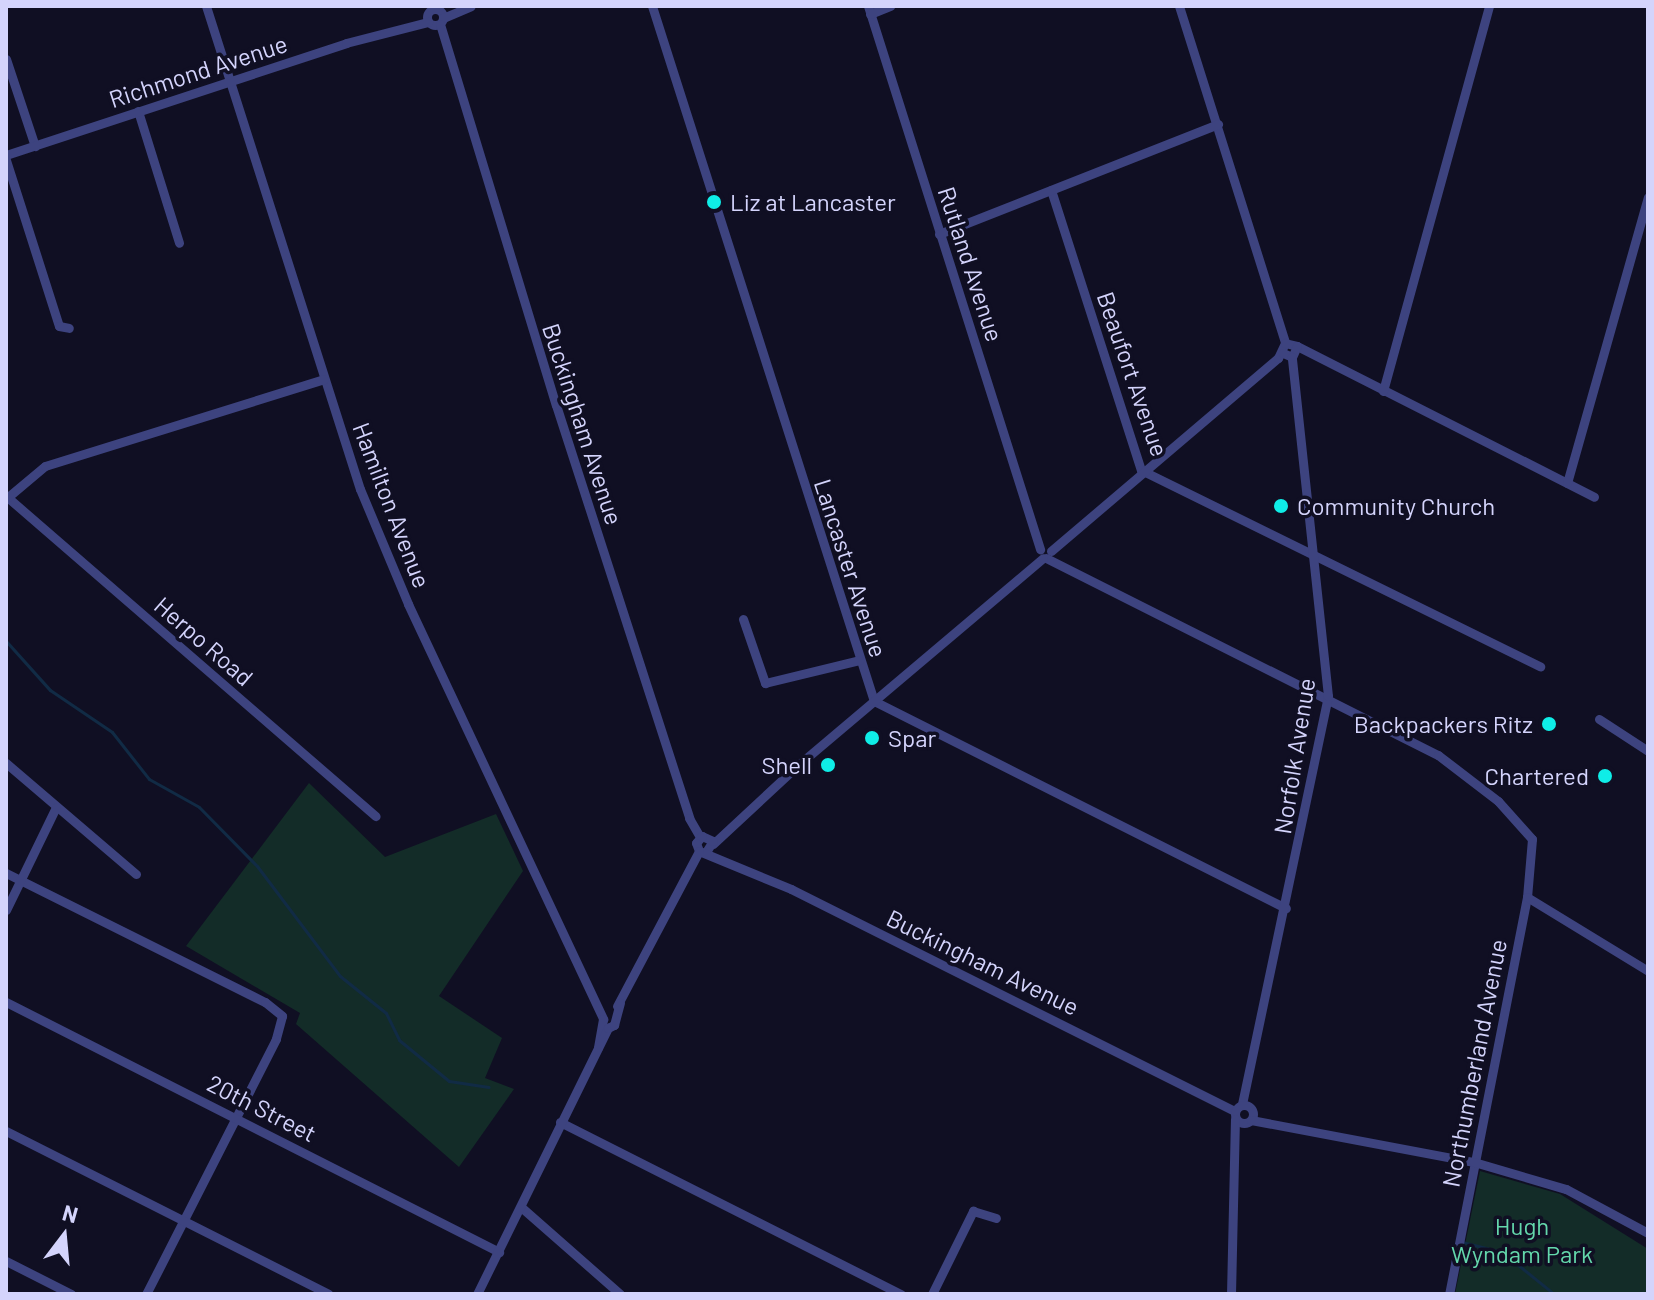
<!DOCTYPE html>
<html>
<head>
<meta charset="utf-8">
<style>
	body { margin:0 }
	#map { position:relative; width:1654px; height:1300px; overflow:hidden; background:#100f23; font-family:Barlow,sans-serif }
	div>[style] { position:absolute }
	.green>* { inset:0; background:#132c28 }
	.stream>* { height:3px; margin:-1.5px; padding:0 1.5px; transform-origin:1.5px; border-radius:1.5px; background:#112b45 }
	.street>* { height:9px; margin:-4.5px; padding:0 4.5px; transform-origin:4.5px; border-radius:4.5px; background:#3d437f }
	.street>.ring { margin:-4.5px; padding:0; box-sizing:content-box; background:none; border:9px solid #3d437f; border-radius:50% }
	.dots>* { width:22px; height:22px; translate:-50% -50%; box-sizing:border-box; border:4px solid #100f23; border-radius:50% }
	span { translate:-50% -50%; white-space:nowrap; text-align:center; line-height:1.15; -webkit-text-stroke:7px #100f23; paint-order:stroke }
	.street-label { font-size:24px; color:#d4d4fc }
	.poi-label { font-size:24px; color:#d4d4fc }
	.left { translate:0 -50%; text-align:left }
	.right { translate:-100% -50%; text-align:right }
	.park-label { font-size:24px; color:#64d8ac }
	.frame { position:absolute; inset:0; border:8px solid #d4d4fc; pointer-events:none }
	.north { position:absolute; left:24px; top:1196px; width:80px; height:80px; -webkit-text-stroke:6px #100f23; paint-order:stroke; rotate:16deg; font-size:22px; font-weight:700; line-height:32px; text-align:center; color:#d4d4fc }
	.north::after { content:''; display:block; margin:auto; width:28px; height:36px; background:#d4d4fc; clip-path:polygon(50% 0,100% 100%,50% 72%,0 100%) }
</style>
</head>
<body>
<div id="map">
	<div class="green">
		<div style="clip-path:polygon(309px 783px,385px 857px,496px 814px,523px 871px,439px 996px,502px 1038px,485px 1078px,514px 1089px,459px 1167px,296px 1024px,300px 1013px,186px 946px)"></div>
		<div style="clip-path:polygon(1480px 1171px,1560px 1194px,1648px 1249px,1648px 1294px,1455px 1294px)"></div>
	</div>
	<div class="stream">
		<div style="left:6px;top:641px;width:66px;rotate:48.1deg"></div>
		<div style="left:50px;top:690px;width:75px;rotate:34.1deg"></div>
		<div style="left:112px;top:732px;width:60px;rotate:51.8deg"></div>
		<div style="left:149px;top:779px;width:57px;rotate:29.2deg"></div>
		<div style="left:199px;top:807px;width:83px;rotate:45.5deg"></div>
		<div style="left:257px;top:866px;width:138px;rotate:53deg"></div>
		<div style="left:340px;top:976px;width:59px;rotate:38.8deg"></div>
		<div style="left:386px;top:1013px;width:30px;rotate:64deg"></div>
		<div style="left:399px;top:1040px;width:65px;rotate:39.4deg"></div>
		<div style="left:449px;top:1081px;width:40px;rotate:8.5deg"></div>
		<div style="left:1462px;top:1242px;width:41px;rotate:14deg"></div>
		<div style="left:1502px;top:1252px;width:67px;rotate:38.9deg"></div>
	</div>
	<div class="street">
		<div style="left:206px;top:6px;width:507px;rotate:72.32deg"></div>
		<div style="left:360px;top:489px;width:125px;rotate:67.3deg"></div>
		<div style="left:408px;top:604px;width:459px;rotate:64.8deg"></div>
		<div style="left:603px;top:1019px;width:29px;rotate:100deg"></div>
		<div style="left:652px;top:6px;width:730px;rotate:72.29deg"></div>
		<div style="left:874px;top:701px;width:461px;rotate:26.7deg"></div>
		<div style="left:868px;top:6px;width:570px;rotate:72.42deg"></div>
		<div style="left:1179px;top:6px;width:353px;rotate:72.5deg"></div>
		<div class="ring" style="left:427px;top:9px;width:7px;height:7px"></div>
		<div style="left:870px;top:14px;width:22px;rotate:-22deg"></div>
		<div style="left:443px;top:18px;width:30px;rotate:-23deg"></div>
		<div style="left:440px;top:24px;width:398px;rotate:73.1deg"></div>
		<div style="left:556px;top:405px;width:434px;rotate:72.1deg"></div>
		<div style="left:689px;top:818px;width:22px;rotate:60deg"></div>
		<div style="left:6px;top:59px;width:92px;rotate:71.6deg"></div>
		<div style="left:138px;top:111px;width:138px;rotate:72.7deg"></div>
		<div style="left:6px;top:155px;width:358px;rotate:-18.2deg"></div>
		<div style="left:346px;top:43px;width:85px;rotate:-14.4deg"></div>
		<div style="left:6px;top:160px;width:174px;rotate:72.3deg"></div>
		<div style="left:59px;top:326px;width:10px;rotate:11deg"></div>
		<div style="left:1051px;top:190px;width:294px;rotate:72.2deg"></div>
		<div style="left:1141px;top:470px;width:445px;rotate:26.2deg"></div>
		<div style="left:939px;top:234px;width:300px;rotate:-21.5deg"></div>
		<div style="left:1297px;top:346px;width:333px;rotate:26.9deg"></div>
		<div style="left:1383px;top:391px;width:399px;rotate:-74.6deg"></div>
		<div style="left:1567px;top:483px;width:297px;rotate:-74.2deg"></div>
		<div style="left:6px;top:496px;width:489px;rotate:40.9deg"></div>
		<div style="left:8px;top:497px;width:48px;rotate:-40deg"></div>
		<div style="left:45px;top:466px;width:292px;rotate:-17.3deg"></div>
		<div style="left:1051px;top:551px;width:298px;rotate:-40.4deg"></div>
		<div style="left:1278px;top:358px;width:17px;rotate:-65deg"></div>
		<div style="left:1285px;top:343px;width:12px;rotate:14deg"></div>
		<div style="left:1297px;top:346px;width:12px;rotate:114deg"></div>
		<div style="left:1292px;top:357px;width:10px;rotate:-156deg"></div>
		<div style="left:1046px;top:558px;width:439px;rotate:26.7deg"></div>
		<div style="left:1438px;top:755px;width:76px;rotate:37.5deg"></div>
		<div style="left:1498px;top:801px;width:51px;rotate:48.2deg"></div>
		<div style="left:1532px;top:839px;width:58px;rotate:94.9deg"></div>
		<div style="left:1527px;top:897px;width:405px;rotate:101.1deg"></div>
		<div style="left:743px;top:619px;width:68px;rotate:71deg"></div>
		<div style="left:765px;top:683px;width:97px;rotate:-13.7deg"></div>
		<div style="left:1599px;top:719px;width:59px;rotate:33.1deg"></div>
		<div style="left:6px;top:763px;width:171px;rotate:40.5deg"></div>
		<div style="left:713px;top:844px;width:115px;rotate:-42.9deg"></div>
		<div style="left:797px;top:766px;width:322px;rotate:-40.2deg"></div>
		<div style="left:706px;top:852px;width:13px;rotate:-58deg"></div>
		<div style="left:713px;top:841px;width:12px;rotate:-156deg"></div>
		<div style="left:702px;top:836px;width:9px;rotate:131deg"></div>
		<div style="left:696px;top:843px;width:9px;rotate:69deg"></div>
		<div style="left:699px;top:851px;width:100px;rotate:22.4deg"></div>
		<div style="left:791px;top:889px;width:496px;rotate:26.6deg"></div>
		<div style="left:6px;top:873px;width:289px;rotate:26.5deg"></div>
		<div style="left:265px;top:1002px;width:22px;rotate:39deg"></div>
		<div style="left:282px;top:1016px;width:24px;rotate:105deg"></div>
		<div style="left:276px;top:1039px;width:286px;rotate:117deg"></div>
		<div style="left:1527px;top:897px;width:142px;rotate:31.4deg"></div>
		<div style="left:6px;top:910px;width:114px;rotate:-64.1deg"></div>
		<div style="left:6px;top:1002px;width:553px;rotate:26.89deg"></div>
		<div style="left:617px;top:1006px;width:175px;rotate:-62.1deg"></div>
		<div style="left:1242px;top:1104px;width:417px;rotate:-78.1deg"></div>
		<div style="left:1328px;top:696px;width:341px;rotate:-96.1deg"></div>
		<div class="ring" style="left:1235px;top:1105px;width:9px;height:9px"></div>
		<div style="left:1251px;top:1120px;width:227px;rotate:10.7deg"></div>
		<div style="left:1474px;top:1162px;width:96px;rotate:16.4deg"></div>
		<div style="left:1566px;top:1189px;width:93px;rotate:28.2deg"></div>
		<div style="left:560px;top:1122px;width:382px;rotate:26.8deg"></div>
		<div style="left:6px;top:1131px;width:361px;rotate:26.8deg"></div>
		<div style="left:521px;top:1207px;width:132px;rotate:41.3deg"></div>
		<div style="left:6px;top:1261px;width:73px;rotate:26.9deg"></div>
		<div style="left:477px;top:1294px;width:297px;rotate:-63.8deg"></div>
		<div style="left:608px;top:1028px;width:7px;rotate:-27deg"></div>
		<div style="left:614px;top:1025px;width:23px;rotate:-75deg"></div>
		<div style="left:932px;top:1294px;width:93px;rotate:-63.7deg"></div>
		<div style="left:973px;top:1211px;width:24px;rotate:17deg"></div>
		<div style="left:1231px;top:1294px;width:175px;rotate:-88.7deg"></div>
	</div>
	<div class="dots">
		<div style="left:714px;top:202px;background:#0fede7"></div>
		<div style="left:1281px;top:506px;background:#0fede7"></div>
		<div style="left:1549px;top:724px;background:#0fede7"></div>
		<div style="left:872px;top:738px;background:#0fede7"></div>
		<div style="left:828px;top:765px;background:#0fede7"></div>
		<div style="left:1605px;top:776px;background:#0fede7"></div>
	</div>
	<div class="street-label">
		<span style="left:198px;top:71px;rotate:-18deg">Richmond Avenue</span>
		<span style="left:971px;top:264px;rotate:72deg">Rutland Avenue</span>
		<span style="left:1133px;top:374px;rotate:71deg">Beaufort Avenue</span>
		<span style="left:583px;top:424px;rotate:72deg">Buckingham Avenue</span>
		<span style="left:392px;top:505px;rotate:69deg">Hamilton Avenue</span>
		<span style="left:851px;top:568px;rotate:72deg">Lancaster Avenue</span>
		<span style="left:204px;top:641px;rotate:41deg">Herpo Road</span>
		<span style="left:1294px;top:756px;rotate:-81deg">Norfolk Avenue</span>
		<span style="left:983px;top:962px;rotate:26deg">Buckingham Avenue</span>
		<span style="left:1474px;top:1063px;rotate:-79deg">Northumberland Avenue</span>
		<span style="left:262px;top:1108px;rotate:27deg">20th Street</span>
	</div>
	<div class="poi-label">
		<span class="left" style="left:730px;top:202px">Liz at Lancaster</span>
		<span class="left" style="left:1297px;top:506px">Community Church</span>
		<span class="right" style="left:1533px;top:724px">Backpackers Ritz</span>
		<span class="left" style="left:888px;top:738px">Spar</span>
		<span class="right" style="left:812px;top:765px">Shell</span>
		<span class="right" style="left:1589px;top:776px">Chartered</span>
	</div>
	<div class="park-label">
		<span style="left:1522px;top:1240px">Hugh<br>Wyndam Park</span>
	</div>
	<div class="frame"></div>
	<div class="north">N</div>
</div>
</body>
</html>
